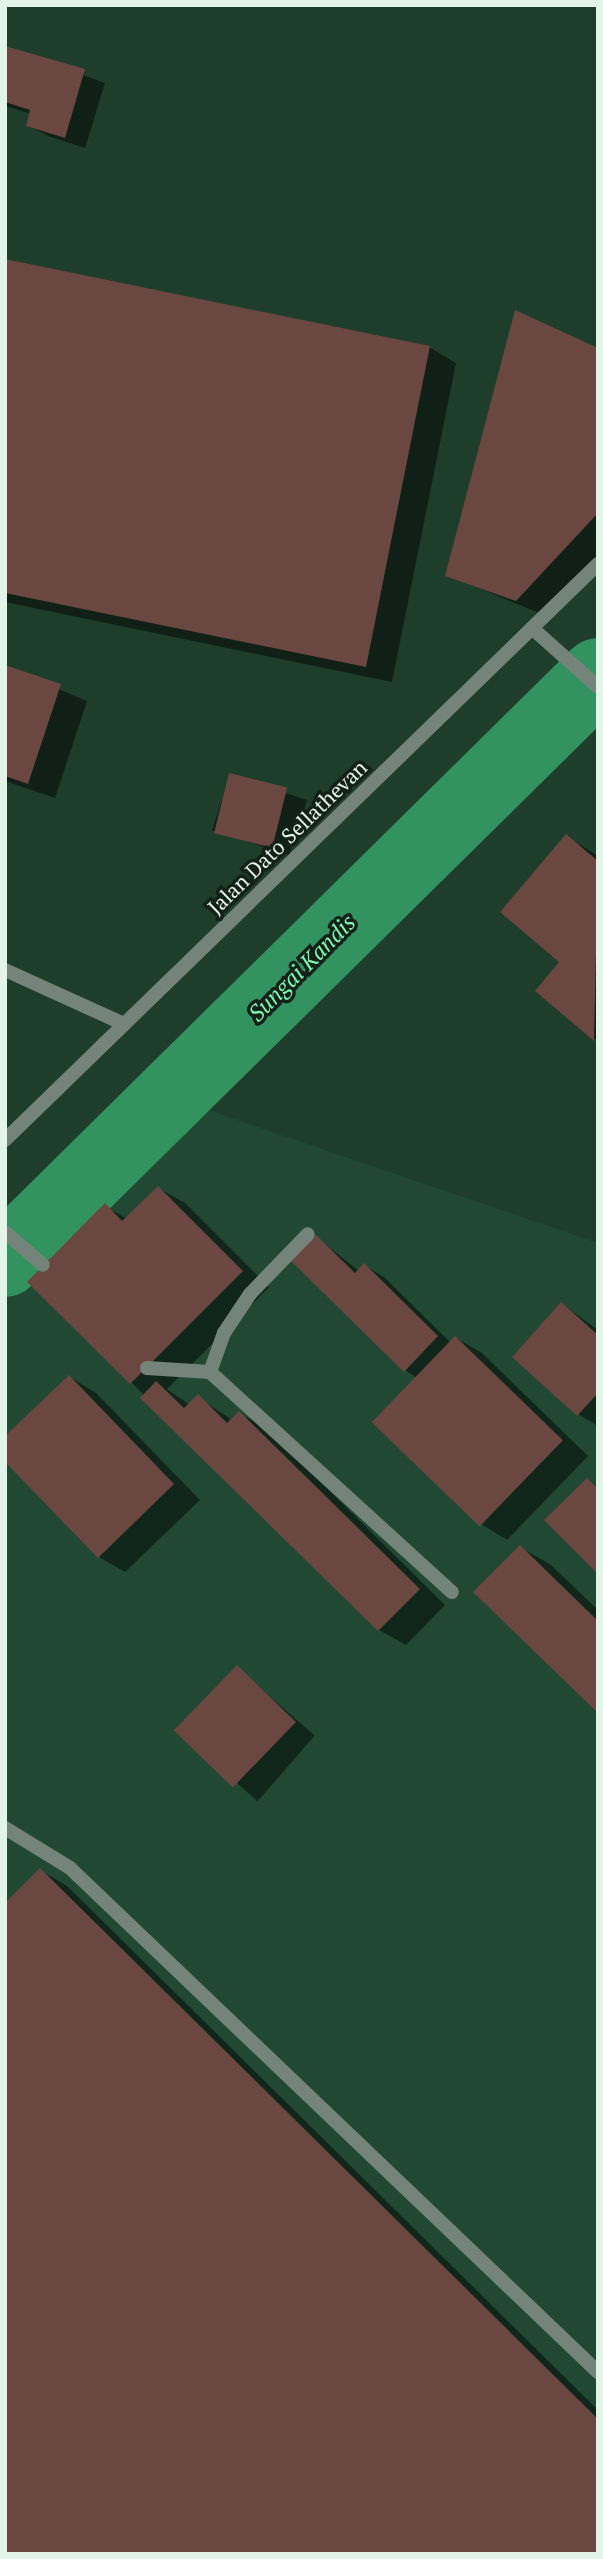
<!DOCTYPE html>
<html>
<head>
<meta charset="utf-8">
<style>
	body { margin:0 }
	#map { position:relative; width:603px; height:2559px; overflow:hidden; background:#1e3d2b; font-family:"PT Serif",serif }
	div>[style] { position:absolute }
	.built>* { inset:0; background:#214832 }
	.shadow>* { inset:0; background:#0007; transform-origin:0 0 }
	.river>* { height:74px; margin:-37px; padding:0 37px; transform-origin:37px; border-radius:37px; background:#329260 }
	.building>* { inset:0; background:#6a4740; transform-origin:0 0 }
	.service>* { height:14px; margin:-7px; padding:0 7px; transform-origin:7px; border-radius:7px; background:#75847a }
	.minor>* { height:14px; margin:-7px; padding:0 7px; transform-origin:7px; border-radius:7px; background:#75847a }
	span { translate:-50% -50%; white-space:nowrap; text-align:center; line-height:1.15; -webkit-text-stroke:7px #132118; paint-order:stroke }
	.street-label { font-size:21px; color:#e3f5e9 }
	.water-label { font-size:23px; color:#7cf6b1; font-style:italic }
	.frame { position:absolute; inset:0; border:7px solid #e3f5e9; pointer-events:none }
</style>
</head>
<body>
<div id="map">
	<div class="built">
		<div style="clip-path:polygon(190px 1104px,598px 1243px,598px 2554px,5px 2554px,5px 1291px)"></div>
	</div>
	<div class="shadow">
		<div style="clip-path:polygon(5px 47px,105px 83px,85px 148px,48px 136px,28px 125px,31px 114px,5px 106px)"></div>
		<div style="clip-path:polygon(5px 260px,429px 347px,456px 363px,392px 682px,5px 602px)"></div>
		<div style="clip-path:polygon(598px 350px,598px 556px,544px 615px,447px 575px)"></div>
		<div style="clip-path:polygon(5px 667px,87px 701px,55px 798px,5px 781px)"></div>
		<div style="left:230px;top:775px;width:81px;height:58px;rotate:18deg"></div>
		<div style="clip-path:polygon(566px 836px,598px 856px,598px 1041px,537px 991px,562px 962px)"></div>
		<div style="clip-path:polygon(158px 1188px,185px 1203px,269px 1287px,167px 1389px,190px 1405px,198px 1397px,232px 1420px,239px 1413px,266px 1428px,445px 1605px,406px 1645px,379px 1630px,131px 1382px,105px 1206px,127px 1219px)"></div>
		<div style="clip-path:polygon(316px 1237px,359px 1271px,364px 1265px,384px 1277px,451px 1343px,456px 1338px,482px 1353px,588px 1456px,507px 1540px,481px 1524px,417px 1378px,405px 1370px)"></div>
		<div style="clip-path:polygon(562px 1304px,598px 1330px,598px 1426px,578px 1414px)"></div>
		<div style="clip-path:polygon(70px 1377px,96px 1393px,200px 1500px,125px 1572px,99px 1557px)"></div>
		<div style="clip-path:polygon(520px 1547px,551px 1565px,598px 1610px,598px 1711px)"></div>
		<div style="left:237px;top:1668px;width:103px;height:87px;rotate:41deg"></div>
		<div style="clip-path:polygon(40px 1870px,67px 1886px,598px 2410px,598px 2554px)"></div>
	</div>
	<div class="river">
		<div style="left:5px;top:1260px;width:833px;rotate:-44.61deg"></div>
	</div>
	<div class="building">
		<div style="clip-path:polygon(5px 46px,85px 69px,65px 138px,26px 126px,30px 110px,5px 102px)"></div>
		<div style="clip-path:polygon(5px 259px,430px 346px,366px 667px,5px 593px)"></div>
		<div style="clip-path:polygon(515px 310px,598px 348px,598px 513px,516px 601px,445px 576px)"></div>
		<div style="clip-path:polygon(5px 665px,61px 684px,28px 784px,5px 776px)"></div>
		<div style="left:229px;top:773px;width:60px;height:62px;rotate:14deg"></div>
		<div style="clip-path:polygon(566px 834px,598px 861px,594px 1041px,535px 991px,559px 962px,500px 912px)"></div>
		<div style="clip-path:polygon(158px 1186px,243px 1271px,130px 1384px,27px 1282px,105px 1203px,122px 1221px)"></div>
		<div style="clip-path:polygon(316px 1235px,355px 1273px,364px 1263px,438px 1336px,404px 1372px,290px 1260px)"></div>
		<div style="clip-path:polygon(561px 1302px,598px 1335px,598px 1393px,577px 1416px,512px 1357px)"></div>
		<div style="left:455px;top:1336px;width:150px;height:120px;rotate:44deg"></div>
		<div style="clip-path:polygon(69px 1375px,174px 1484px,98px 1558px,5px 1462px,5px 1436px)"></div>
		<div style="clip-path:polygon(156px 1381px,184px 1408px,198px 1394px,227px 1423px,239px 1411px,420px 1589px,378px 1631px,140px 1398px)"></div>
		<div style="clip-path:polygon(587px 1478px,598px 1489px,598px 1574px,544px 1520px)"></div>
		<div style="clip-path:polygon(520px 1545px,598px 1621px,598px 1713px,473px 1592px)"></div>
		<div style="left:237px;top:1665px;width:82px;height:91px;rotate:44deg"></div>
		<div style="clip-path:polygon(40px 1868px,598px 2419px,598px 2554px,5px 2554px,5px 1903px)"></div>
	</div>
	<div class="service">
		<div style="left:532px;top:628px;width:89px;rotate:41.8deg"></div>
		<div style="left:5px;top:970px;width:131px;rotate:24.4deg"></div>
		<div style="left:5px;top:1232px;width:50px;rotate:41deg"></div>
		<div style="left:147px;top:1368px;width:63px;rotate:3.6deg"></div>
		<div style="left:210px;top:1372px;width:327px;rotate:42.3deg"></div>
		<div style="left:210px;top:1372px;width:41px;rotate:-70.3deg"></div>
		<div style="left:224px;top:1333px;width:47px;rotate:-56.3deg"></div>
		<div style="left:250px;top:1294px;width:83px;rotate:-46deg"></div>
		<div style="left:5px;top:1828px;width:76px;rotate:31.6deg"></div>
		<div style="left:70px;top:1868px;width:730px;rotate:43.67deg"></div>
	</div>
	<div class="minor">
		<div style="left:5px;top:1140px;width:827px;rotate:-44.17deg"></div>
	</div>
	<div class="street-label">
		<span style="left:287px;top:837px;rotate:-44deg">Jalan Dato Sellathevan</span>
	</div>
	<div class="water-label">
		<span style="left:302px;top:968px;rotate:-45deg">Sungai Kandis</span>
	</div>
	<div class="frame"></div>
</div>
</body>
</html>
